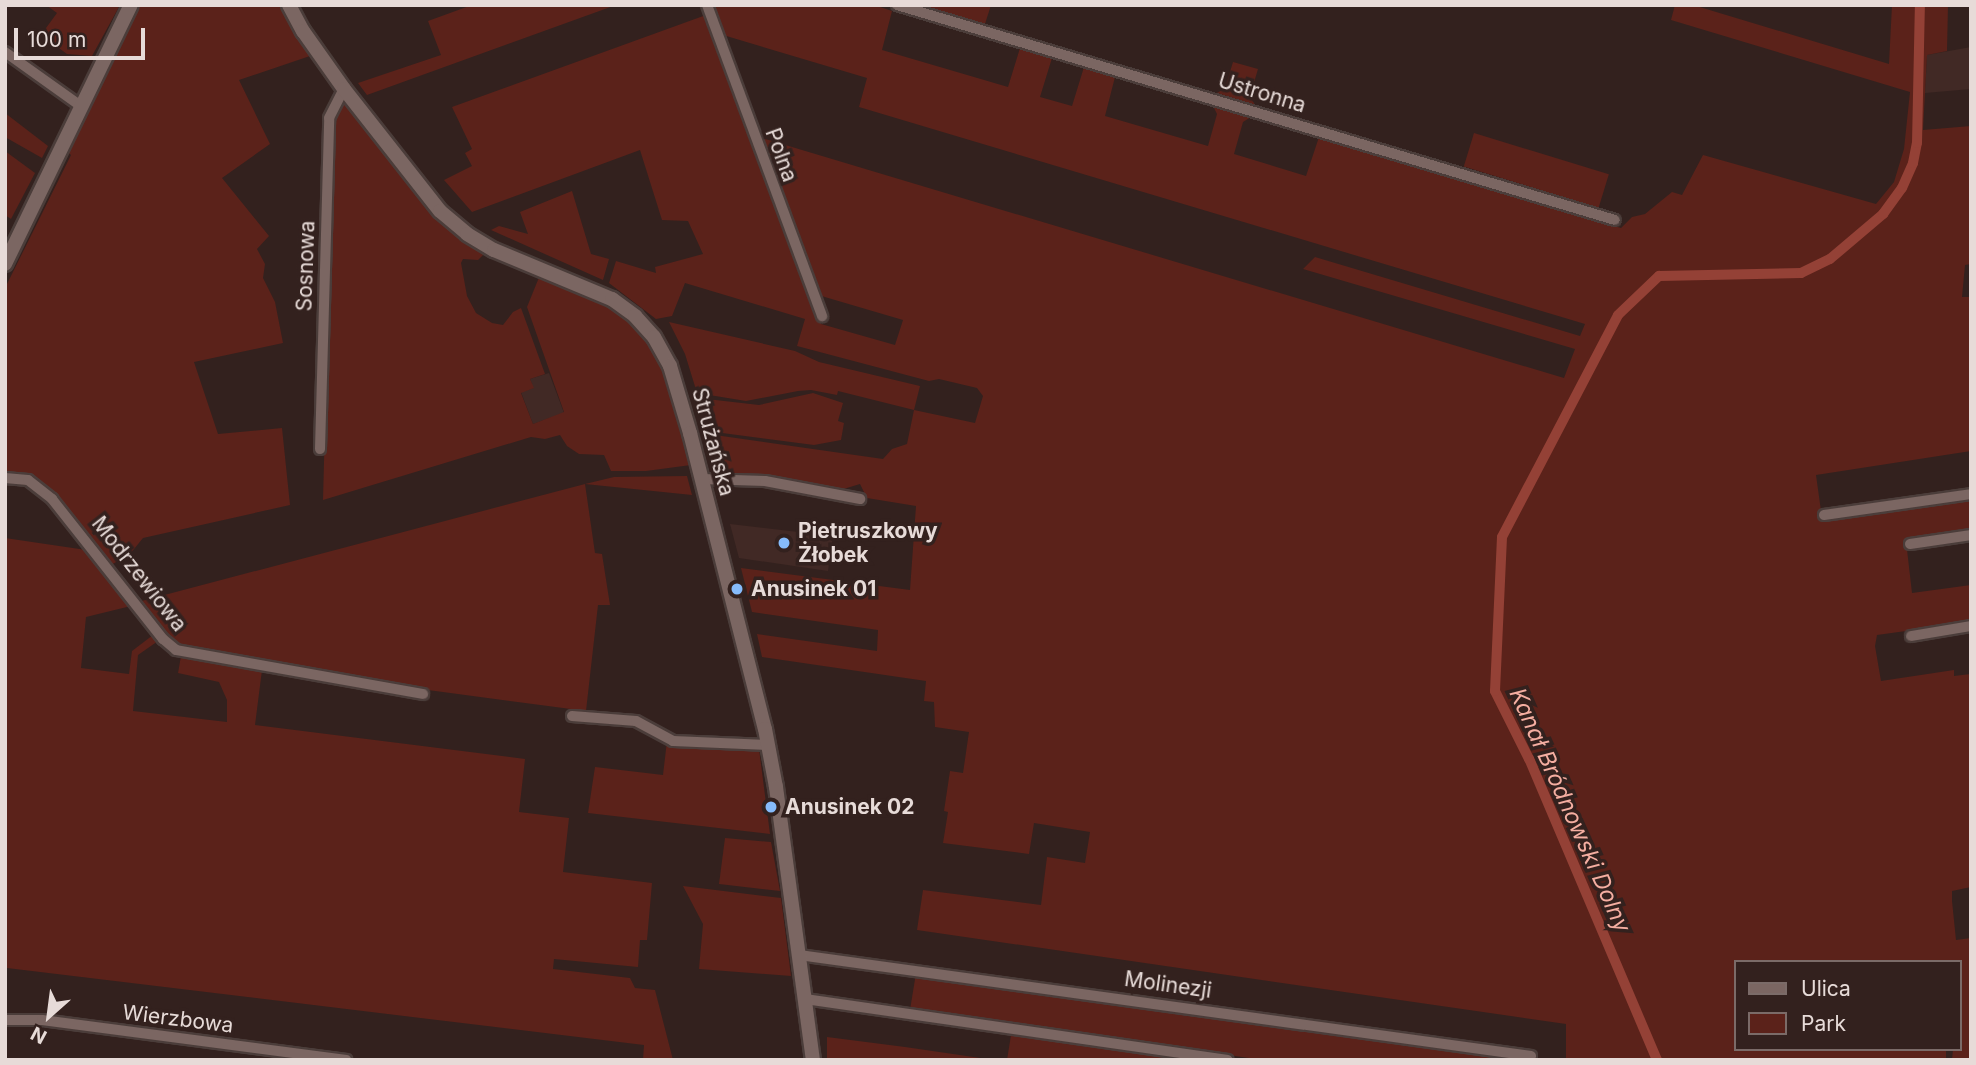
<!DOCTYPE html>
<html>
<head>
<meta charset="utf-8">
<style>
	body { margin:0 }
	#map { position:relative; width:1976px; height:1065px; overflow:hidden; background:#33211e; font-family:Inter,sans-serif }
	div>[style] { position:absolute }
	.built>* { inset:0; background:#412925 }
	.green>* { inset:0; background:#5b221a; transform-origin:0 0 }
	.canal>* { height:10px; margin:-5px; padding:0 5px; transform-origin:5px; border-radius:5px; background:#944136 }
	.roads { filter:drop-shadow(2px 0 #4b3d3a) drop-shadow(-2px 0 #4b3d3a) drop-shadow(0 2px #4b3d3a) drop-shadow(0 -2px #4b3d3a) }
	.minor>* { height:10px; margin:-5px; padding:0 5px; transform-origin:5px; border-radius:5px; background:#7b6662 }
	.secondary>* { height:14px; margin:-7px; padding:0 7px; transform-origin:7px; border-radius:7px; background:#7b6662 }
	.dots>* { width:19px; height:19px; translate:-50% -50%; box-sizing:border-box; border:4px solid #33211e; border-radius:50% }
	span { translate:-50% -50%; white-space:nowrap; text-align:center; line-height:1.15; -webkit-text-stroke:7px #33211e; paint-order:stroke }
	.street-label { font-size:21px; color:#e7dbd8 }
	.poi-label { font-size:21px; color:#e7dbd8; font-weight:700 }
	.left { translate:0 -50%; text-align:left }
	.water-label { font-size:23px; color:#f5aea1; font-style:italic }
	.frame { position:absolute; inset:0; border:7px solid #e7dbd8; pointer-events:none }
	.legend { position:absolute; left:1734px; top:960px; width:228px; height:91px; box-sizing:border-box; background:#33211e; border:2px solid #7b6b68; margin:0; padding:9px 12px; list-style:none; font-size:21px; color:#e7dbd8 }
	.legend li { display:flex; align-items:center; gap:14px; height:35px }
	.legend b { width:35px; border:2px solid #7b6b68 }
	.north { position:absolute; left:14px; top:981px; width:70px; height:70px; -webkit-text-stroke:5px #33211e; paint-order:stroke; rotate:208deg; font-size:19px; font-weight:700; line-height:28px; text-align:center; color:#e7dbd8 }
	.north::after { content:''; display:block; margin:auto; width:24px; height:32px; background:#e7dbd8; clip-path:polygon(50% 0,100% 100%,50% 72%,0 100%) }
	.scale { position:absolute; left:14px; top:28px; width:131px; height:32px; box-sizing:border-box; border:4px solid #e7dbd8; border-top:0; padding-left:9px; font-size:21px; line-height:24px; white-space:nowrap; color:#e7dbd8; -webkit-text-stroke:5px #33211e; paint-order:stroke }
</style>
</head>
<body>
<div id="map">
	<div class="built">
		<div style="clip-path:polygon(1971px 47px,1971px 89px,1925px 93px,1927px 55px)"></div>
		<div style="clip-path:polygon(549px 373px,564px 413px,533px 424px,521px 392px,533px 388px,530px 379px)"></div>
		<div style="clip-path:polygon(730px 524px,833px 536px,828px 571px,739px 558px)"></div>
	</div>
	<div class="green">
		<div style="clip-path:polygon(46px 5px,120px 5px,92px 56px,67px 54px,52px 43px,46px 28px,57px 13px)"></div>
		<div style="clip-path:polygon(138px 5px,280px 5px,310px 56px,239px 80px,270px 144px,222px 178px,269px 236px,257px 249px,265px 264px,263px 278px,275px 302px,283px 343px,194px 362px,218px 434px,282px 428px,290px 505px,143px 538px,130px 554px,111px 565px,73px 514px,36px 478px,5px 474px,5px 288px,71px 155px,66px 150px)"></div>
		<div style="clip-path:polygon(472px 5px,616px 5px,367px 95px,358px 83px,441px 55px,428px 21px)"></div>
		<div style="clip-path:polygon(714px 5px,874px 5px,892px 11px,882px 50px,1008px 87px,1020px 48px,1052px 58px,1040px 97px,1072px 106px,1084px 67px,1115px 77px,1105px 116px,1208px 146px,1217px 114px,1213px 106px,1251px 117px,1243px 122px,1234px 154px,1306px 176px,1319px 137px,1621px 228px,1632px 217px,1645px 214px,1672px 192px,1682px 195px,1703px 155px,1876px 204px,1894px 182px,1904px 149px,1910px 92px,1671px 20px,1675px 5px,1693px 5px,1889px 64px,1892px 5px,1948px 5px,1947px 51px,1927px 55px,1923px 130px,1971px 126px,1971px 264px,1965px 265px,1962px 297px,1971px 297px,1971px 451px,1816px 475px,1822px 518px,1971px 497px,1971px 530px,1906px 541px,1912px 593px,1971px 585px,1971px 622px,1877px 635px,1875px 646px,1881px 681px,1954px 670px,1954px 676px,1971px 674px,1971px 887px,1952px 891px,1952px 901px,1956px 940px,1971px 938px,1971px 1060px,1952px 1060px,1953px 1049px,1960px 1049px,1960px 962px,1736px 962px,1736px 1049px,1946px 1049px,1946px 1060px,1566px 1060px,1566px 1024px,917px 930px,923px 890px,1041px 905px,1047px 857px,1085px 863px,1090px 832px,1034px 823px,1029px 854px,943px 843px,948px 812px,944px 811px,950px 771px,963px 773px,969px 732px,935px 727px,934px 702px,924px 701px,926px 681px,762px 657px,757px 634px,877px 651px,878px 630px,752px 612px,741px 568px,910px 590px,916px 506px,867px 498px,860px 484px,837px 491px,720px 475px,708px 434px,883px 459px,892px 449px,907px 444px,914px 410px,838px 391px,837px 395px,811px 390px,798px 391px,746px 401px,697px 393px,685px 354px,669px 322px,795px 351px,819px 362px,920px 386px,914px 410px,975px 423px,983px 396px,977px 388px,939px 379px,929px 381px,797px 346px,805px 319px,685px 283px,672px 316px,656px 319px,609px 283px,616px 261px,656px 273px,655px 267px,703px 254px,688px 221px,662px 220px,640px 150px,472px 212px,444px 180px,472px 166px,465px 153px,472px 149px,452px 107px,706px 15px,821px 324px,895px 345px,903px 320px,818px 295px,755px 136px,1564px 378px,1575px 349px,1303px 269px,1315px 257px,1580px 336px,1585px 324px,859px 107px,867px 78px,723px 35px)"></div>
		<div style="clip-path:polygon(921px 5px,991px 5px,985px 24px)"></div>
		<div style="clip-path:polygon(1233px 62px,1258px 69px,1250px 96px,1255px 105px,1217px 93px,1225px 88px)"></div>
		<div style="clip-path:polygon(345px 99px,438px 219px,485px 253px,478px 260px,463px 259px,461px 263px,467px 296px,476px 313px,492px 323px,503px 325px,513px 312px,521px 308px,545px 374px,530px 379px,534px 388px,521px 393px,533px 424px,564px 412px,527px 307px,540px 275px,579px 290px,611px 308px,641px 332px,653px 350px,670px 389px,691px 465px,646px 471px,611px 471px,604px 455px,579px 454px,567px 446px,560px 435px,545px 439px,531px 437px,323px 500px,333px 117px)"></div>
		<div style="clip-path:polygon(5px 113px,48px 146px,42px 158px,5px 137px)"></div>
		<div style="left:1474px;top:133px;width:141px;height:35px;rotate:17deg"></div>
		<div style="clip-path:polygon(5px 151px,35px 173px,11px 219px,5px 215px)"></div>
		<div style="clip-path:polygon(572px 191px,591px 254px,609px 259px,603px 280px,491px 230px,499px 226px,528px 234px,520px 212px)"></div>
		<div style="clip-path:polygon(813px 393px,843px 403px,838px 421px,844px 423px,841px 440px,814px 445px,707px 431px,698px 398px,759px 405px)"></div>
		<div style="clip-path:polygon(687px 476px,692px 495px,585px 484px,595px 553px,602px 554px,610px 605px,598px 605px,586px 711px,428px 690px,172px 646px,138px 602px,585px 484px,614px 477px)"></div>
		<div style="clip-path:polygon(5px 538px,93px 551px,131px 606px,86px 617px,81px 668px,129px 674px,132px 651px,153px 635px,158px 641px,138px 655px,133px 711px,227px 722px,227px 700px,219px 682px,178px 673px,181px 656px,262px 670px,255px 725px,525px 759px,519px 812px,569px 818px,563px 872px,652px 883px,647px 940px,640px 940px,638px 967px,554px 959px,553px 969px,630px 978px,635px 988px,655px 990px,673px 1060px,643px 1060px,644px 1045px,7px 968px,5px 972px)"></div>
		<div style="clip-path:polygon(667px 741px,759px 749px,770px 834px,588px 813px,595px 767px,663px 775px)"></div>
		<div style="clip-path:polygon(725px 838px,771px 842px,780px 891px,719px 884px)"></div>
		<div style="clip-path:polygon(683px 886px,781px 898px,791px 976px,699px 969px,703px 924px)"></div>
		<div style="clip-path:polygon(916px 973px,1536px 1060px,1263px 1060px,910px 1010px)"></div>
		<div style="clip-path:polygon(1011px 1035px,1167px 1057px,1167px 1060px,1007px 1060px)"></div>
		<div style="clip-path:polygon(827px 1037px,905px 1047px,994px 1060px,827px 1060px)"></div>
	</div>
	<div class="canal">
		<div style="left:1657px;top:1060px;width:327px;rotate:-113deg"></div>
		<div style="left:1529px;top:759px;width:76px;rotate:-116.6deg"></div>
		<div style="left:1495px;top:691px;width:154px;rotate:-87.4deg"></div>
		<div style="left:1502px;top:537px;width:250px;rotate:-62.4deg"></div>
		<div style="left:1618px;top:315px;width:57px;rotate:-43.6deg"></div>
		<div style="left:1659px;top:276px;width:142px;rotate:-1.2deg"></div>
		<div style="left:1801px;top:273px;width:32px;rotate:-26deg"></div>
		<div style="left:1830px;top:259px;width:70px;rotate:-40.3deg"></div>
		<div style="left:1883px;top:214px;width:32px;rotate:-54deg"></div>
		<div style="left:1902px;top:188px;width:27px;rotate:-66deg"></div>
		<div style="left:1913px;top:163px;width:20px;rotate:-79deg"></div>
		<div style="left:1917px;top:143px;width:138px;rotate:-88.8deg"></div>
	</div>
	<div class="roads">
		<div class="minor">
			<div style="left:707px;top:5px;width:332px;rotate:69.7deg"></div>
			<div style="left:897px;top:5px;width:749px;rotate:16.67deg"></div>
			<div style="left:5px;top:52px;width:95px;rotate:35.5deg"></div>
			<div style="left:320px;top:449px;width:331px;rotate:-88.4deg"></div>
			<div style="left:329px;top:118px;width:33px;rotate:-63deg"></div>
			<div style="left:5px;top:478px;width:23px;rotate:5deg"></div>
			<div style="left:28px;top:480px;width:31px;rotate:38deg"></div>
			<div style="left:52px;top:499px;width:179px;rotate:51.6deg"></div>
			<div style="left:163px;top:639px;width:17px;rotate:40deg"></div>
			<div style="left:176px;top:650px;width:251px;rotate:10.1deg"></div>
			<div style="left:702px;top:479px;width:63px;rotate:1.8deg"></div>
			<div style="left:765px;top:481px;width:97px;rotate:10.7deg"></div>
			<div style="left:1824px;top:515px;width:148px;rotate:-8.1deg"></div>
			<div style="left:1910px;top:544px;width:62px;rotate:-8.4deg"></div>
			<div style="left:1911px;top:636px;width:61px;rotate:-9.5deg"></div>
			<div style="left:572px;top:716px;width:64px;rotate:4.5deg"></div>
			<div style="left:636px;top:721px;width:42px;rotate:28.4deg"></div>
			<div style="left:673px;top:741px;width:95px;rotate:2.4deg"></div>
			<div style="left:799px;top:955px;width:739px;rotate:7.86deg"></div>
			<div style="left:805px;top:999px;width:427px;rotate:8.2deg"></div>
			<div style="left:5px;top:1020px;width:37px"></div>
			<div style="left:42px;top:1020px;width:307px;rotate:7.5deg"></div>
		</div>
		<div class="secondary">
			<div style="left:289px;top:5px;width:30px;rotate:62deg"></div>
			<div style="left:303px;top:31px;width:71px;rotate:54.7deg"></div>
			<div style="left:344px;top:89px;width:155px;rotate:51.8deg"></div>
			<div style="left:440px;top:211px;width:35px;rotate:40deg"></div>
			<div style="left:467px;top:234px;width:31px;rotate:31deg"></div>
			<div style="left:494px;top:250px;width:128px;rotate:22.6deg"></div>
			<div style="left:612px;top:299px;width:29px;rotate:36deg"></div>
			<div style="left:635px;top:316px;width:28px;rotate:48deg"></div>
			<div style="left:654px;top:337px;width:33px;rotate:61deg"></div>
			<div style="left:670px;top:366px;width:70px;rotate:73.4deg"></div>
			<div style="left:690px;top:433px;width:305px;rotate:75.8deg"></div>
			<div style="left:765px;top:729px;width:59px;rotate:79.3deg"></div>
			<div style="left:776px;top:787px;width:275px;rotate:82.3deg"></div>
			<div style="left:5px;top:264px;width:288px;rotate:-64.1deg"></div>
		</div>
	</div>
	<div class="dots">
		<div style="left:784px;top:543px;background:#86bbfb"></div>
		<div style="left:737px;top:589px;background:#86bbfb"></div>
		<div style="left:771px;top:807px;background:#86bbfb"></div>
	</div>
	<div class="street-label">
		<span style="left:1262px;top:93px;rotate:17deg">Ustronna</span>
		<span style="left:781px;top:155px;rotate:70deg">Polna</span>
		<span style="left:306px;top:266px;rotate:-88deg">Sosnowa</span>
		<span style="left:713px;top:442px;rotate:75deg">Strużańska</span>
		<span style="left:139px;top:574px;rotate:52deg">Modrzewiowa</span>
		<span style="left:1168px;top:985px;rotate:8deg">Molinezji</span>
		<span style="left:178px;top:1019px;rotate:7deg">Wierzbowa</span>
	</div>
	<div class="poi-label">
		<span class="left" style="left:798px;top:543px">Pietruszkowy<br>Żłobek</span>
		<span class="left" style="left:751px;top:589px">Anusinek 01</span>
		<span class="left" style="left:785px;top:807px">Anusinek 02</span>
	</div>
	<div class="water-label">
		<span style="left:1570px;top:810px;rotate:66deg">Kanał Bródnowski Dolny</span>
	</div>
	<div class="frame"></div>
	<ul class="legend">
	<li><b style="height:9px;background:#7b6662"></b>Ulica</li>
	<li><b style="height:19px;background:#5b221a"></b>Park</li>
	</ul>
	<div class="north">N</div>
	<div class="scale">100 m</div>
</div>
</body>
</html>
